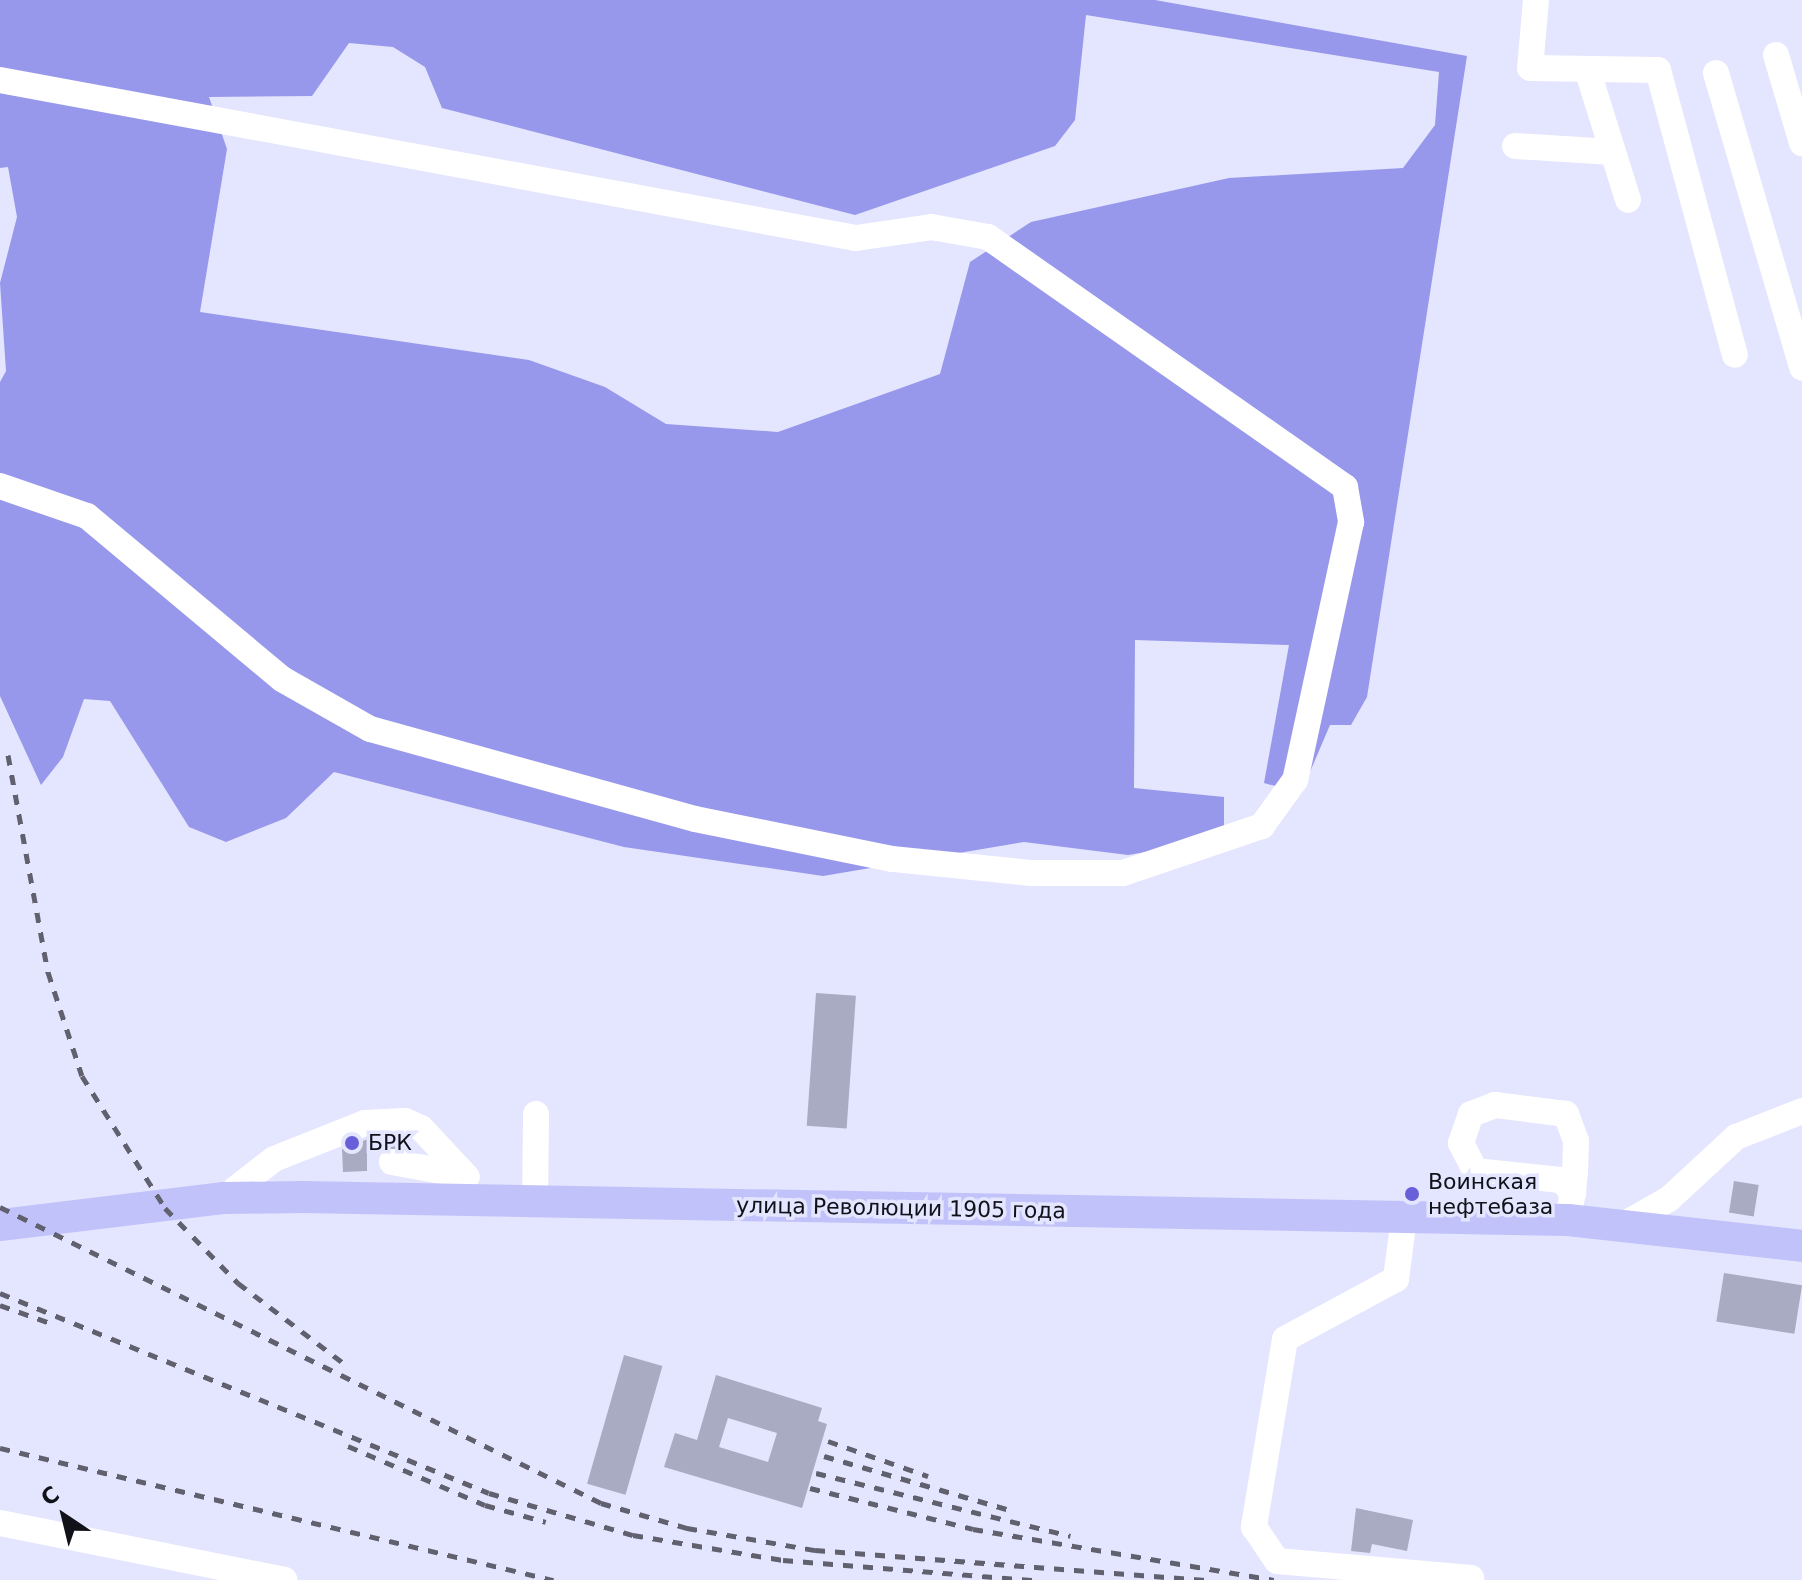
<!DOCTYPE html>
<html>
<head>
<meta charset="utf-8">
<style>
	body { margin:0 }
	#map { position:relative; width:1802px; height:1580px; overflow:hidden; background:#e4e5fe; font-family:"DejaVu Sans",sans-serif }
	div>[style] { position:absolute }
	.forest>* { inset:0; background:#9798eb }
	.building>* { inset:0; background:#a9abc2; transform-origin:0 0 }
	.minor>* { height:26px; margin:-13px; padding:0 13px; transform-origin:13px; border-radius:13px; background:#fff }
	.major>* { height:32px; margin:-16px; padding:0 16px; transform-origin:16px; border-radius:16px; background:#c2c2fa }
	.rail>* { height:5px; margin-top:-2.5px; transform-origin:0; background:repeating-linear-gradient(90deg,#60606f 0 10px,transparent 0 20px) }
	.dots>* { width:22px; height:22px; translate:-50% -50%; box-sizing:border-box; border:4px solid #e4e5fe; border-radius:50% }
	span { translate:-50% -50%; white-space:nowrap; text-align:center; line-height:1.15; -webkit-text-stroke:7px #e4e5fe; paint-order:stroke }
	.poi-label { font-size:22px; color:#11111a }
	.left { translate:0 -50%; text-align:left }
	.street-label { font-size:22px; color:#11111a }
	.north { position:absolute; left:24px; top:1476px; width:80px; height:80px; -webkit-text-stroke:6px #e4e5fe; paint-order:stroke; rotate:325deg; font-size:22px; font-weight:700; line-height:32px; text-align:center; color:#11111a }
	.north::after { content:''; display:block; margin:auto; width:28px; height:36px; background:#11111a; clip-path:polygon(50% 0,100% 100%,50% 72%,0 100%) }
</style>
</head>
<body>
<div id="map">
	<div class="forest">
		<div style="clip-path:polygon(evenodd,0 0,1155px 0,1467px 56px,1367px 697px,1351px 725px,1330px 725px,1301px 793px,1264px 783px,1289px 645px,1135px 640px,1134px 788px,1224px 797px,1224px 839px,1128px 855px,1024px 842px,823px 876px,624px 847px,334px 772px,286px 818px,226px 842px,189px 827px,110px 701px,84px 699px,63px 757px,41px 785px,0 696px,0 382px,6px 371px,0 283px,17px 217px,8px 167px,0 168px,0 0,1086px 15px,1439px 72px,1435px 125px,1403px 168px,1229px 178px,1031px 222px,970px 262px,940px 374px,778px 432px,666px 424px,605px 387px,529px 360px,200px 312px,227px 149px,209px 97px,312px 96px,349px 43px,393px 47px,425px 67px,442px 108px,855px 215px,1055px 146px,1075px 120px,1086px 15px)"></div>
	</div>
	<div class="building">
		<div style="left:816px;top:993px;width:40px;height:133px;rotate:4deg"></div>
		<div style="clip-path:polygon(368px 1139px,402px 1137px,407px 1148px,367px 1153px,367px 1171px,343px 1172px,342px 1149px)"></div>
		<div style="left:1734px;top:1181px;width:25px;height:32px;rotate:9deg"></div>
		<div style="left:1724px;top:1273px;width:79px;height:49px;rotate:9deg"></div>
		<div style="left:624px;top:1355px;width:40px;height:134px;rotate:16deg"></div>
		<div style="clip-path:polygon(evenodd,716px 1375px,822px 1408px,818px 1421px,827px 1424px,802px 1508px,664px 1467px,675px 1433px,697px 1440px,716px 1375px,728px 1418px,777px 1433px,768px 1462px,719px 1447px,728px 1418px)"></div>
		<div style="clip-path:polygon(1356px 1508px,1413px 1520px,1407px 1551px,1372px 1544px,1370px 1553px,1351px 1551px)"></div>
	</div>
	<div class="minor">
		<div style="left:1536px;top:0;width:68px;rotate:95deg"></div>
		<div style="left:1530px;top:68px;width:128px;rotate:0.9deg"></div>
		<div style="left:1658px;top:70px;width:295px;rotate:74.9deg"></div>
		<div style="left:1776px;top:55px;width:92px;rotate:73.5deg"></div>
		<div style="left:1587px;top:69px;width:137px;rotate:72.6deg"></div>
		<div style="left:1716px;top:73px;width:307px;rotate:73.7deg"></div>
		<div style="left:0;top:80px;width:870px;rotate:10.46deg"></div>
		<div style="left:856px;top:238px;width:76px;rotate:-8.3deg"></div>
		<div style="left:931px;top:227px;width:58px;rotate:10deg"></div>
		<div style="left:988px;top:237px;width:436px;rotate:35deg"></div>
		<div style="left:1345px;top:487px;width:36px;rotate:80deg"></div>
		<div style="left:1351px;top:522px;width:264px;rotate:102.2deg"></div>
		<div style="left:1295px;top:780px;width:57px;rotate:125.7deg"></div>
		<div style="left:1262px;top:826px;width:147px;rotate:161.3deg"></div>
		<div style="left:1123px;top:873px;width:92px;rotate:180deg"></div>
		<div style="left:1031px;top:873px;width:140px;rotate:-174.2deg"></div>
		<div style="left:892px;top:859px;width:201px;rotate:-168.5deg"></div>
		<div style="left:695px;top:819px;width:337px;rotate:-164.5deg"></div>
		<div style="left:370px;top:729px;width:101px;rotate:-150.4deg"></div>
		<div style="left:282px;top:679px;width:254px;rotate:-140.1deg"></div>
		<div style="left:87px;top:516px;width:92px;rotate:-161deg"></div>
		<div style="left:1515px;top:146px;width:98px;rotate:3.5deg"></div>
		<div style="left:392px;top:1162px;width:72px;rotate:10.4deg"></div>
		<div style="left:224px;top:1198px;width:63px;rotate:-38deg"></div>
		<div style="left:274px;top:1159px;width:98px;rotate:-21.6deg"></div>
		<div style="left:365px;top:1123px;width:40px;rotate:-2.9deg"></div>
		<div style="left:405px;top:1121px;width:17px;rotate:24deg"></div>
		<div style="left:421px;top:1128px;width:67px;rotate:46.8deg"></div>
		<div style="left:535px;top:1201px;width:87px;rotate:-89.3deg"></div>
		<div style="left:1404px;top:1218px;width:62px;rotate:97.5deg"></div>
		<div style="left:1396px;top:1279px;width:126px;rotate:151.6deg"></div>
		<div style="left:1285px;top:1339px;width:191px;rotate:99.4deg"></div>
		<div style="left:1254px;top:1527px;width:41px;rotate:55.9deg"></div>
		<div style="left:1277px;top:1561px;width:195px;rotate:5deg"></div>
		<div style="left:1568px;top:1220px;width:27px;rotate:-80deg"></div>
		<div style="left:1573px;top:1193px;width:21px;rotate:-85deg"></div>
		<div style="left:1575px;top:1172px;width:31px;rotate:-88deg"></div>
		<div style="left:1576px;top:1141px;width:29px;rotate:-110deg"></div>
		<div style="left:1566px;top:1114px;width:72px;rotate:-172.8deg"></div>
		<div style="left:1495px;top:1105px;width:26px;rotate:159deg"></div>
		<div style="left:1471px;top:1114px;width:31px;rotate:109deg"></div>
		<div style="left:1461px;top:1143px;width:31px;rotate:63deg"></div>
		<div style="left:1475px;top:1171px;width:86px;rotate:6deg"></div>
		<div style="left:1561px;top:1180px;width:18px;rotate:47deg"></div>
		<div style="left:1623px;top:1225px;width:53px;rotate:-29.5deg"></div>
		<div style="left:1669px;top:1199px;width:91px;rotate:-42.8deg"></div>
		<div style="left:1736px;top:1137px;width:71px;rotate:-21.5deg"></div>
		<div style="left:0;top:1523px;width:290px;rotate:11.3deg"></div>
	</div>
	<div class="major">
		<div style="left:0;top:1225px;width:226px;rotate:-6.9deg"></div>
		<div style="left:224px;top:1198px;width:78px;rotate:-0.7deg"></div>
		<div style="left:302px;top:1197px;width:1266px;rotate:1.04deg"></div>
		<div style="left:1568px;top:1220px;width:235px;rotate:6.3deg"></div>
	</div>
	<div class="rail">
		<div style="left:8px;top:755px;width:221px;rotate:79.6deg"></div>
		<div style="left:48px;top:972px;width:109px;rotate:71.9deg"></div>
		<div style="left:82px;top:1076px;width:156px;rotate:57.8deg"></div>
		<div style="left:165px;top:1208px;width:105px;rotate:45.8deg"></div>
		<div style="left:238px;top:1283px;width:131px;rotate:37.2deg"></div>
		<div style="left:0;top:1207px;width:670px;rotate:26.22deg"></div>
		<div style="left:601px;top:1503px;width:90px;rotate:16.2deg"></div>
		<div style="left:687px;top:1528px;width:130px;rotate:9.8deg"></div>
		<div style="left:815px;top:1550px;width:395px;rotate:4.4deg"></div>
		<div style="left:0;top:1293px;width:528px;rotate:22.24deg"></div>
		<div style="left:489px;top:1493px;width:150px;rotate:16.3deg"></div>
		<div style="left:633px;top:1535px;width:152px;rotate:9.5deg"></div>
		<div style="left:783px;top:1560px;width:252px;rotate:4.6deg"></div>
		<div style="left:0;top:1305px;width:56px;rotate:19.7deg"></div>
		<div style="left:828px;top:1441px;width:106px;rotate:19.3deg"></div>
		<div style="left:348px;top:1446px;width:149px;rotate:23.3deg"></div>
		<div style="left:485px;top:1505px;width:63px;rotate:15.6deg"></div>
		<div style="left:0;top:1448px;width:569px;rotate:13.43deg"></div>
		<div style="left:824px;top:1456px;width:190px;rotate:16.2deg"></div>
		<div style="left:816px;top:1473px;width:262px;rotate:13.9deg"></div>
		<div style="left:810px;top:1488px;width:168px;rotate:14.1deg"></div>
		<div style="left:973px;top:1529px;width:305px;rotate:9.6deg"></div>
	</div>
	<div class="dots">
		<div style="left:352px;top:1143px;background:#685fd9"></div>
		<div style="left:1412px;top:1194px;background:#685fd9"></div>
	</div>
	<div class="poi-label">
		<span class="left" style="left:368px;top:1143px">БРК</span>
		<span class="left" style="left:1428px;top:1194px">Воинская<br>нефтебаза</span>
	</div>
	<div class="street-label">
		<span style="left:901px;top:1208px;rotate:1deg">улица Революции 1905 года</span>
	</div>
	<div class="north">С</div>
</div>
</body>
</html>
